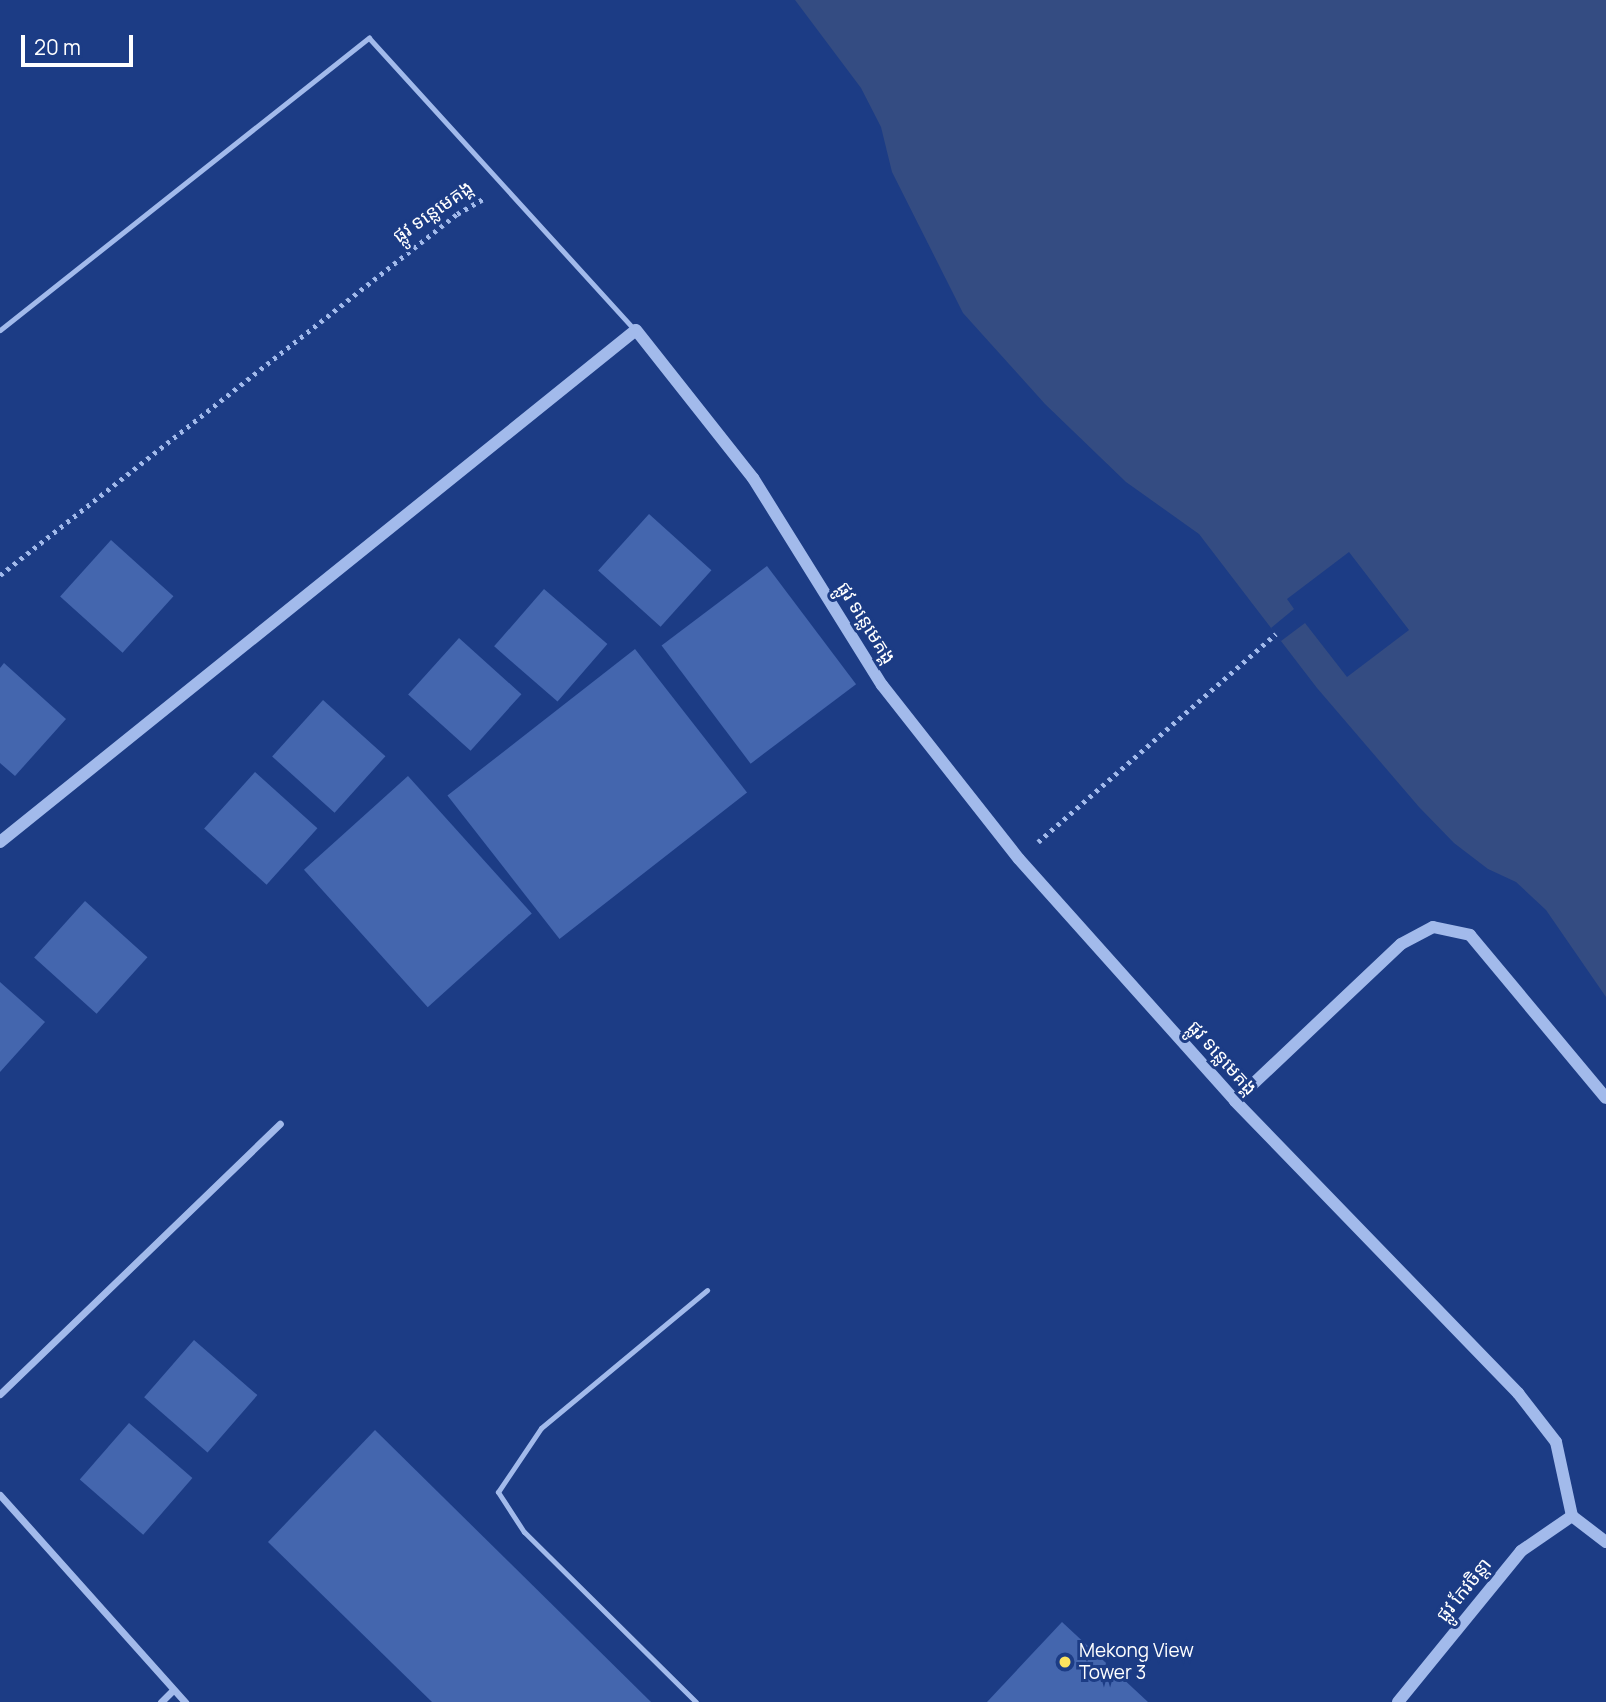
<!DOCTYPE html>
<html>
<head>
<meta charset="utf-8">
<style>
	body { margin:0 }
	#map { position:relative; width:1606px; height:1702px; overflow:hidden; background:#1c3c85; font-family:Manrope,"Noto Sans Khmer",sans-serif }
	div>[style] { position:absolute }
	.water>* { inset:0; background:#344c82 }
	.pier>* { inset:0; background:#1c3c85 }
	.building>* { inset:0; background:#4466ae; transform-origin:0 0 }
	.path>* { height:4.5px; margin-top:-2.25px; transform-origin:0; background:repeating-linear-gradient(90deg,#a2baeb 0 3.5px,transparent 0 8.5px) }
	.service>* { height:5px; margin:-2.5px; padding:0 2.5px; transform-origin:2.5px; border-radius:2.5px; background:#a2baeb }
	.minor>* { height:7px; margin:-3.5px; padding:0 3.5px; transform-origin:3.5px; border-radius:3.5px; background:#a2baeb }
	.tertiary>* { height:12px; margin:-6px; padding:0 6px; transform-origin:6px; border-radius:6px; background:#a2baeb }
	.dots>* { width:19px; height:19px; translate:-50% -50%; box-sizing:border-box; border:4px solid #1c3c85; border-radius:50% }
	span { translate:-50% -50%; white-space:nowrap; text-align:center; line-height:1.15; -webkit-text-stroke:6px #1c3c85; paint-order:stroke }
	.street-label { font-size:19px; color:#fff }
	.poi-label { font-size:19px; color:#fff }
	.left { translate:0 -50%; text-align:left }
	.scale { position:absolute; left:21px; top:35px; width:112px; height:32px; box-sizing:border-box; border:4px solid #fff; border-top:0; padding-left:9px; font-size:21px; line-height:24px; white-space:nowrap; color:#fff; -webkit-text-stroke:5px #1c3c85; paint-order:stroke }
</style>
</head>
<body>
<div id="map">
	<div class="water">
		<div style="clip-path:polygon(795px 0,1606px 0,1606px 997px,1546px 910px,1516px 882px,1488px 869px,1454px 843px,1419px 807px,1317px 688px,1199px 534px,1126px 482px,1045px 404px,963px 313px,892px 172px,881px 127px,861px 88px)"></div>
	</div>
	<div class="pier">
		<div style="clip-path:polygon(1349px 552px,1409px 630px,1347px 677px,1305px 623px,1281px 641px,1271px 628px,1294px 609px,1287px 599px)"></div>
	</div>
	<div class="building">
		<div style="left:649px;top:514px;width:84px;height:76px;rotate:42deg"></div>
		<div style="left:111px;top:540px;width:84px;height:76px;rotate:42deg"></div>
		<div style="left:767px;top:566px;width:148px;height:132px;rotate:53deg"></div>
		<div style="left:544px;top:589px;width:84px;height:76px;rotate:41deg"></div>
		<div style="left:459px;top:638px;width:84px;height:76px;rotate:42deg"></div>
		<div style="left:635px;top:649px;width:182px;height:238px;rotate:52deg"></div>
		<div style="clip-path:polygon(4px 663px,66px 719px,15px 776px,0 763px,0 668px)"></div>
		<div style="left:323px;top:700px;width:84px;height:76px;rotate:42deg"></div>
		<div style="left:255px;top:772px;width:84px;height:76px;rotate:42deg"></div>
		<div style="left:408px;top:776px;width:185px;height:140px;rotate:48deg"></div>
		<div style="left:85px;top:901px;width:84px;height:76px;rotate:42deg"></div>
		<div style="clip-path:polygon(0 982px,45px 1022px,0 1072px)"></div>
		<div style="left:194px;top:1340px;width:84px;height:76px;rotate:41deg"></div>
		<div style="left:129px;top:1423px;width:84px;height:75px;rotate:41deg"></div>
		<div style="clip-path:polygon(375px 1430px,651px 1702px,432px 1702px,268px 1542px)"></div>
		<div style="clip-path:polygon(1062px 1622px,1148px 1702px,987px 1702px)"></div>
	</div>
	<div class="path">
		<div style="left:0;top:575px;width:582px;rotate:-38.31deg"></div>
		<div style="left:457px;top:214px;width:32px;rotate:-30deg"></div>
		<div style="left:1038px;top:842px;width:316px;rotate:-41.2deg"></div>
	</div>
	<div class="service">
		<div style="left:0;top:330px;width:471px;rotate:-38.4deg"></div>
		<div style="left:369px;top:38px;width:394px;rotate:47.7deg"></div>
		<div style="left:696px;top:1702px;width:242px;rotate:-135.3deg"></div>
		<div style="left:524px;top:1532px;width:48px;rotate:-123deg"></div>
		<div style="left:498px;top:1492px;width:77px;rotate:-56.1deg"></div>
		<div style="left:541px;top:1428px;width:216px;rotate:-39.7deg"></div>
	</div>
	<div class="minor">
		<div style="left:0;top:1394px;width:389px;rotate:-44deg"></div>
		<div style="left:0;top:1495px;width:278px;rotate:48.2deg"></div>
		<div style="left:161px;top:1702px;width:17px;rotate:-45deg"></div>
	</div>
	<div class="tertiary">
		<div style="left:0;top:842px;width:816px;rotate:-38.84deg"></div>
		<div style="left:636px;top:330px;width:189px;rotate:51.7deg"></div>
		<div style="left:753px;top:478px;width:244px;rotate:58.1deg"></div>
		<div style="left:882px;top:685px;width:221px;rotate:51.8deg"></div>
		<div style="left:1019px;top:859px;width:324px;rotate:48.2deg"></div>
		<div style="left:1235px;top:1101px;width:407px;rotate:45.9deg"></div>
		<div style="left:1518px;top:1393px;width:62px;rotate:52.2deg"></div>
		<div style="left:1556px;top:1442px;width:76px;rotate:77.8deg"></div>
		<div style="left:1572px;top:1516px;width:43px;rotate:37.4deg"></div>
		<div style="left:1235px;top:1101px;width:228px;rotate:-43.4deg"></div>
		<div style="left:1401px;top:944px;width:36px;rotate:-28deg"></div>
		<div style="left:1433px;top:927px;width:38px;rotate:12deg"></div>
		<div style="left:1470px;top:935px;width:212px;rotate:50.2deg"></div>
		<div style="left:1398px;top:1702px;width:195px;rotate:-50.8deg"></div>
		<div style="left:1521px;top:1551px;width:62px;rotate:-34.5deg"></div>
	</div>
	<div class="dots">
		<div style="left:1065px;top:1662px;background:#fce35f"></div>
	</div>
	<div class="street-label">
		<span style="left:433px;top:212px;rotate:-35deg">ផ្លូវ ទន្លេមេគង្គ</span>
		<span style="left:866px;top:623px;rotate:58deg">ផ្លូវ ទន្លេមេគង្គ</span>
		<span style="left:1222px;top:1058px;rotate:48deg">ផ្លូវ ទន្លេមេគង្គ</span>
		<span style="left:1464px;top:1590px;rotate:-51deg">ផ្លូវ កែវចិន្តា</span>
	</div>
	<div class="poi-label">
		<span class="left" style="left:1079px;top:1662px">Mekong View<br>Tower 3</span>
	</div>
	<div class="scale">20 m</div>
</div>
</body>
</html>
